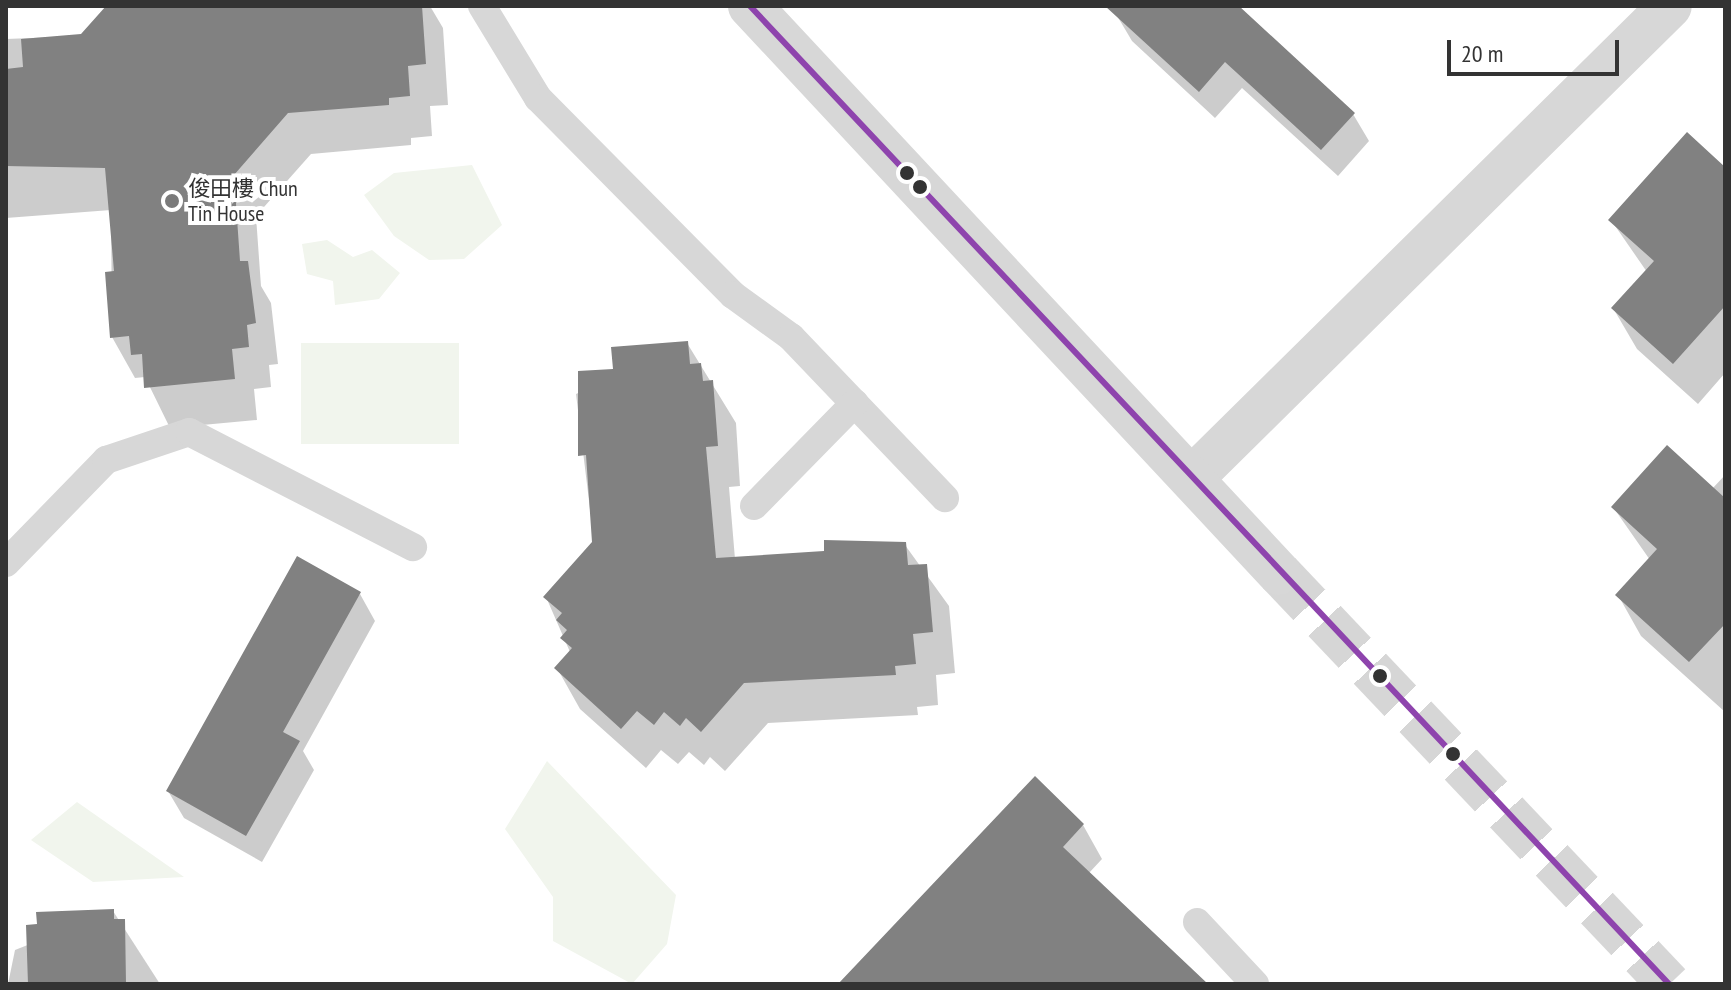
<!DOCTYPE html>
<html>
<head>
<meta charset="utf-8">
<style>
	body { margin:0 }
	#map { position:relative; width:1731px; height:990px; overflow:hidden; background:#fff; font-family:"PT Sans Narrow","Noto Sans TC",sans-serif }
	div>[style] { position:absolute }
	.green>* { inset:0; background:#f1f5ed; transform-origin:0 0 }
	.shadow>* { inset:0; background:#0003 }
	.building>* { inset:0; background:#818181 }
	.tertiary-tunnel>* { height:44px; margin-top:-22px; transform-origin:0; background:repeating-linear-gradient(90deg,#d6d6d6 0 44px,transparent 0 66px) }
	.service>* { height:28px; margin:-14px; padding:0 14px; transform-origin:14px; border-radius:14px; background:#d7d7d7 }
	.minor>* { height:44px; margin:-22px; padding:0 22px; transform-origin:22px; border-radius:22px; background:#d7d7d7 }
	.tertiary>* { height:44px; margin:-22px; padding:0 22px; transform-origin:22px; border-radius:22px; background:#d7d7d7 }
	.bus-1>* { height:6px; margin:-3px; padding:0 3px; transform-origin:3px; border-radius:3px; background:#8e44ad }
	.dots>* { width:22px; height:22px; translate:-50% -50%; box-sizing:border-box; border:4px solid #fff; border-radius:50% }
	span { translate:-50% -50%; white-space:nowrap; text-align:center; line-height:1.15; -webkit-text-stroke:8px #fff; paint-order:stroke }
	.poi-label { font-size:22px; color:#333 }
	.left { translate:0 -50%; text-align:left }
	.frame { position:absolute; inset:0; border:8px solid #333; pointer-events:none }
	.scale { position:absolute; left:1447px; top:40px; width:172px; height:36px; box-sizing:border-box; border:4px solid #333; border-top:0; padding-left:10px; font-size:24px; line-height:28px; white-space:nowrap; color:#333; -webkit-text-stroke:6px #fff; paint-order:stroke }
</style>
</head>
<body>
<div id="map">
	<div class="green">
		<div style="clip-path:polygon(472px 165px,502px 225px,464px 259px,429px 260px,394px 236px,364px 195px,394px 173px)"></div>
		<div style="clip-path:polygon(327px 240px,353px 257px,372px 250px,400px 273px,379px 299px,335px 305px,333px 281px,307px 274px,302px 244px)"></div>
		<div style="left:301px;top:343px;width:158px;height:101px"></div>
		<div style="clip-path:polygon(547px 761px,676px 895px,667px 944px,632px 984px,553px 941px,553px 897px,505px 829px)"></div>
		<div style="clip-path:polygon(77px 802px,184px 877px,93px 882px,31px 840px)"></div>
	</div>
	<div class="shadow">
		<div style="clip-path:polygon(109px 6px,430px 6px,443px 28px,448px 105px,430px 106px,432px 136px,411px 138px,411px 145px,311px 154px,256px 216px,261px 286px,271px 303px,278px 364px,269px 365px,271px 387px,254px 389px,257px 420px,170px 428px,145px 377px,135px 378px,112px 337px,111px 210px,6px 218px,6px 39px,82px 36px)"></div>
		<div style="clip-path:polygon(1123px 6px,1236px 6px,1353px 114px,1369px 141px,1338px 176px,1242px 88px,1215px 118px,1132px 41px,1116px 14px)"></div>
		<div style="clip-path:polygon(1725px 169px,1725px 373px,1698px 404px,1637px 349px,1613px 308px,1647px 272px,1611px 220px)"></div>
		<div style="clip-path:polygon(687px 343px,736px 423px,740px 486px,729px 487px,735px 559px,827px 553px,826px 542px,905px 545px,949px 606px,955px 673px,936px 675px,938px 705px,917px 707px,918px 715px,768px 723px,725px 771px,710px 757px,704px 765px,689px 752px,678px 764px,661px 750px,646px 768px,580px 709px,557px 668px,570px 652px,546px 597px,594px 542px,576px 394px)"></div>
		<div style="clip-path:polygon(1725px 475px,1725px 712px,1641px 636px,1618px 595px,1650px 560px,1613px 507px,1712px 489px)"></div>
		<div style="clip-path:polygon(360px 594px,375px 621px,303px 751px,314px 770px,262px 862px,184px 818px,168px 791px)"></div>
		<div style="clip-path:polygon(1083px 825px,1102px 859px,1089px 873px,1201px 984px,841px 984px)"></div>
		<div style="clip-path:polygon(113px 911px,160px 984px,8px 984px,15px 950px)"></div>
	</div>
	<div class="building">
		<div style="clip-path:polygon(106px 6px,422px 6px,426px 64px,408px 66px,410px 96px,389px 98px,389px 105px,288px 113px,234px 175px,240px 261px,248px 261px,256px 323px,247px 325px,249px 347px,232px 349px,235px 379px,144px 388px,142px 354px,131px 355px,129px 336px,110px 338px,105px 272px,114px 271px,105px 168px,6px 166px,6px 69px,23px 67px,21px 39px,81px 34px)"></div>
		<div style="clip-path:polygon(1105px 6px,1239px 6px,1355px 113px,1321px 150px,1225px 62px,1199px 92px)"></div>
		<div style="clip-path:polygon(1687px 132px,1725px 167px,1725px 306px,1673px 364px,1611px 308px,1654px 261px,1608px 220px)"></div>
		<div style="clip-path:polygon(688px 341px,690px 364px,701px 363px,703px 381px,713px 380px,718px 446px,706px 447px,716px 558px,824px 551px,824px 540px,906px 542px,908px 565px,927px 564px,933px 632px,913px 634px,916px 664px,895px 666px,896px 675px,744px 683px,701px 732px,686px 718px,680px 726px,664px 712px,654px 725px,637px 711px,621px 729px,554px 668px,572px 648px,560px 638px,567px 630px,556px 620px,562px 613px,543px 597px,592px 542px,586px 455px,578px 456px,578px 371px,613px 369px,611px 347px)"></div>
		<div style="clip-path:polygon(1667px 445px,1725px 498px,1725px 624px,1689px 662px,1615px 595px,1657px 549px,1611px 507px)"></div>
		<div style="clip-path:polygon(297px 556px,361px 592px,283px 732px,300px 741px,246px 836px,166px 791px)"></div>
		<div style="clip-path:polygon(1035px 776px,1084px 824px,1063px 847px,1208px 984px,838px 984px)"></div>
		<div style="clip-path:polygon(114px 909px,114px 919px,125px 919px,126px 984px,28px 984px,26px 925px,37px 924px,36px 912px)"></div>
	</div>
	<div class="tertiary-tunnel">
		<div style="left:1279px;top:573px;width:567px;rotate:46.5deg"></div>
	</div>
	<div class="service">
		<div style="left:482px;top:6px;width:108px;rotate:58.7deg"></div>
		<div style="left:538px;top:98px;width:277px;rotate:45.3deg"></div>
		<div style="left:733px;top:295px;width:72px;rotate:35.9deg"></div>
		<div style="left:791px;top:337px;width:223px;rotate:46.3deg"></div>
		<div style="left:754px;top:506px;width:144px;rotate:-45.6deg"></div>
		<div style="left:6px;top:563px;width:144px;rotate:-45.8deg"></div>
		<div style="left:106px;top:460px;width:88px;rotate:-18.6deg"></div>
		<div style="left:189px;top:432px;width:252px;rotate:27.2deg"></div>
		<div style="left:1197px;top:922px;width:85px;rotate:46.9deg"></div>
	</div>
	<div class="minor">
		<div style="left:1193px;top:477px;width:670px;rotate:-44.64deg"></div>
	</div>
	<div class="tertiary">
		<div style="left:750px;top:6px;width:775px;rotate:46.99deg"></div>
	</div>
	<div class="bus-1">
		<div style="left:750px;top:6px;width:1342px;rotate:46.78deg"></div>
	</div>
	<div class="dots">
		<div style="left:907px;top:173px;background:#333"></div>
		<div style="left:920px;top:187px;background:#333"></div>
		<div style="left:172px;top:201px;background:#7a7a7a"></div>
		<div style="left:1380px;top:676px;background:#333"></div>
		<div style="left:1453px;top:754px;background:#333"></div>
	</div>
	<div class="poi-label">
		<span class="left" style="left:188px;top:201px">俊田樓 Chun<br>Tin House</span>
	</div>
	<div class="frame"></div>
	<div class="scale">20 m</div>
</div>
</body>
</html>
